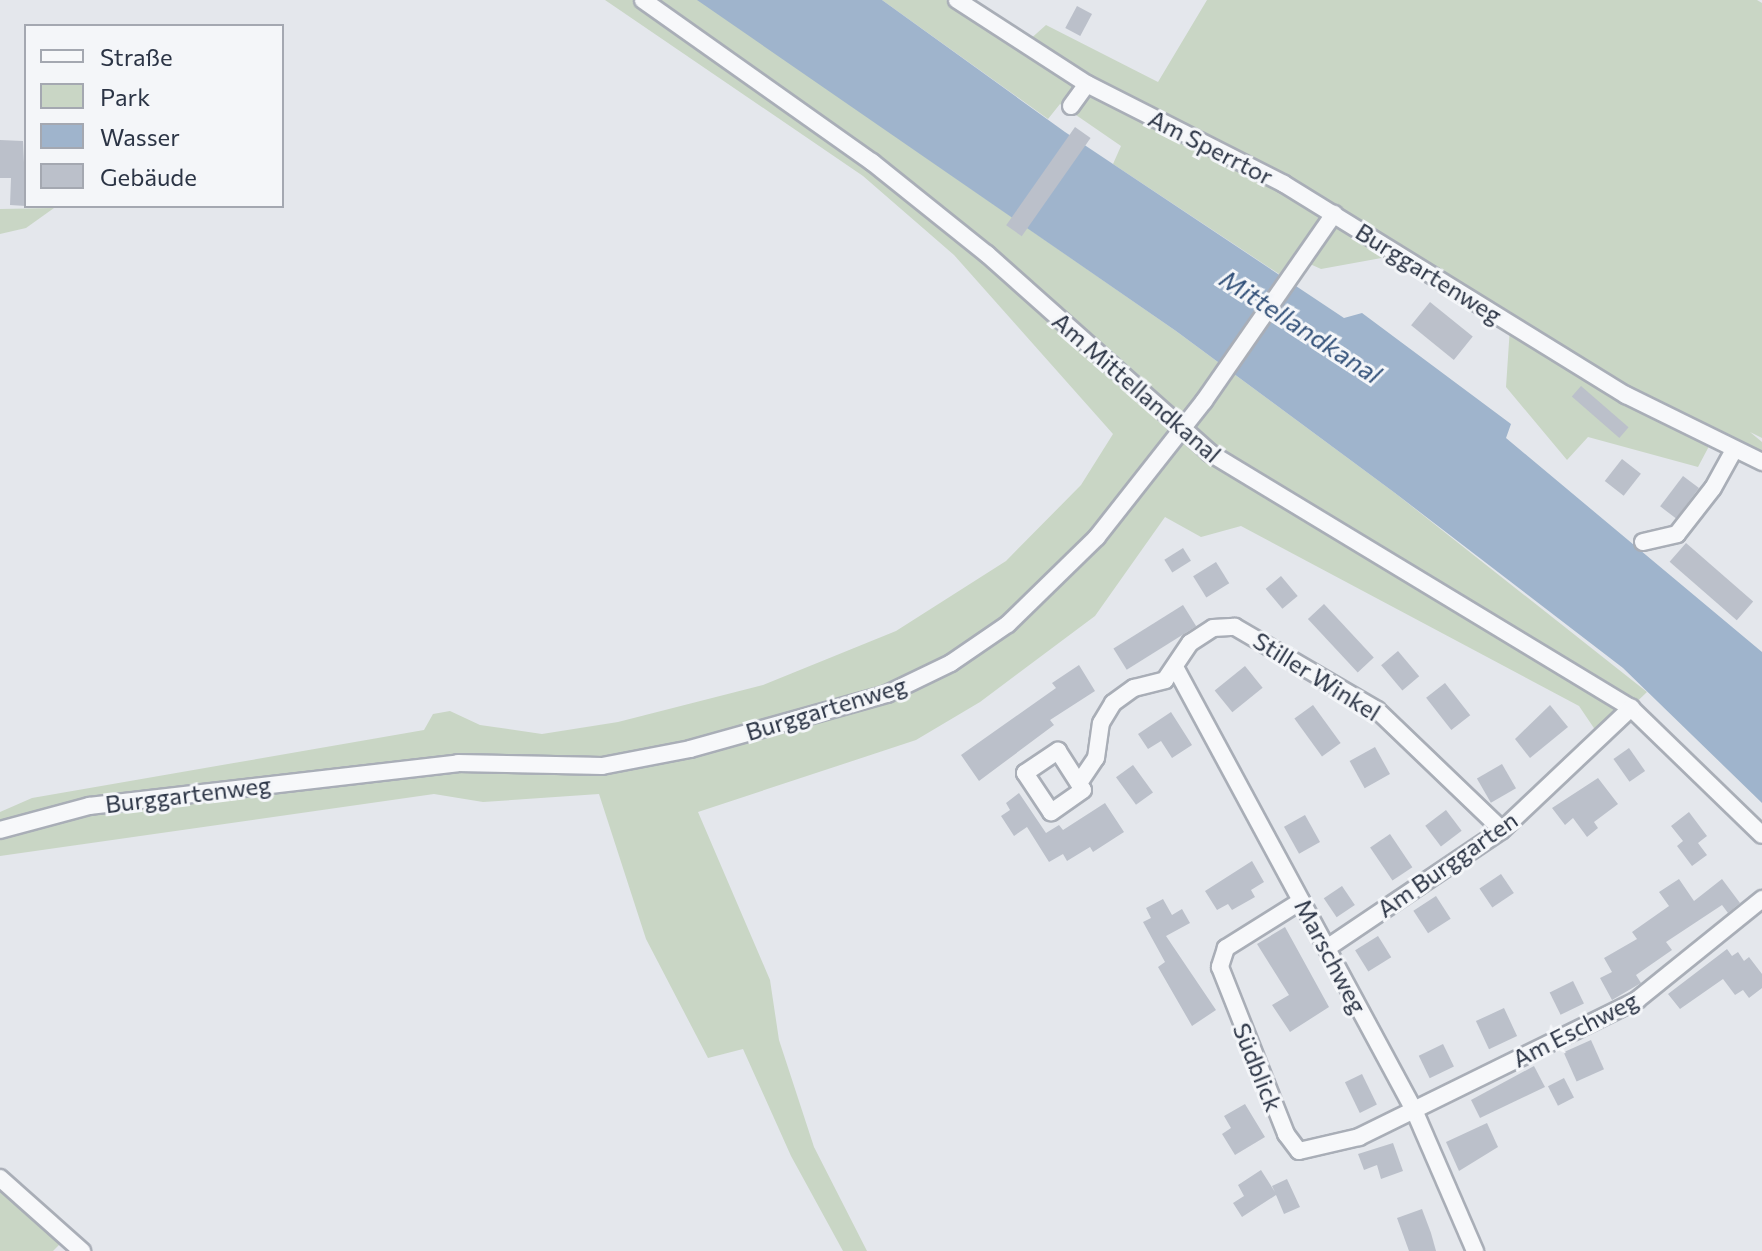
<!DOCTYPE html>
<html>
<head>
<meta charset="utf-8">
<style>
	body { margin:0 }
	#map { position:relative; width:1762px; height:1251px; overflow:hidden; background:#e4e7ec; font-family:Commissioner,sans-serif }
	div>[style] { position:absolute }
	.green>* { inset:0; background:#c9d6c5 }
	.water>* { inset:0; background:#9fb4cc }
	.building>* { inset:0; background:#bbc0ca; transform-origin:0 0 }
	.roads { filter:drop-shadow(2px 0 #a9aeb7) drop-shadow(-2px 0 #a9aeb7) drop-shadow(0 2px #a9aeb7) drop-shadow(0 -2px #a9aeb7) }
	.minor>* { height:16px; margin:-8px; padding:0 8px; transform-origin:8px; border-radius:8px; background:#f7f8fa }
	span { translate:-50% -50%; white-space:nowrap; text-align:center; line-height:1.15; -webkit-text-stroke:6px #f4f6f9; paint-order:stroke }
	.street-label { font-size:24px; color:#2b3445 }
	.water-label { font-size:26px; color:#34527a; font-style:italic }
	.legend { position:absolute; left:24px; top:24px; width:260px; height:184px; box-sizing:border-box; background:#f4f6f9; border:2px solid #a4a8b1; margin:0; padding:10px 14px; list-style:none; font-size:24px; color:#2b3445 }
	.legend li { display:flex; align-items:center; gap:16px; height:40px }
	.legend b { width:40px; border:2px solid #a4a8b1 }
</style>
</head>
<body>
<div id="map">
	<div class="green">
		<div style="clip-path:polygon(605px 0,699px 0,1176px 331px,1395px 493px,1647px 692px,1600px 737px,1579px 706px,1241px 526px,1201px 537px,1165px 517px,1095px 616px,980px 702px,916px 740px,698px 812px,770px 980px,779px 1040px,814px 1147px,867px 1251px,843px 1251px,791px 1156px,743px 1049px,708px 1058px,646px 939px,599px 794px,483px 802px,434px 794px,0 856px,0 812px,32px 798px,424px 730px,433px 714px,450px 711px,480px 725px,542px 734px,618px 722px,763px 685px,896px 631px,1006px 561px,1081px 485px,1113px 434px,954px 255px,863px 176px)"></div>
		<div style="clip-path:polygon(882px 0,946px 0,1018px 50px,1046px 25px,1158px 82px,1207px 0,1757px 0,1762px 3px,1762px 438px,1750px 432px,1762px 442px,1762px 453px,1716px 433px,1698px 467px,1588px 437px,1567px 460px,1506px 387px,1511px 312px,1398px 245px,1387px 257px,1321px 269px,1299px 259px,1285px 278px,1113px 164px,1121px 146px,1060px 104px,1048px 119px)"></div>
		<div style="clip-path:polygon(54px 208px,26px 228px,0 234px,0 209px)"></div>
		<div style="clip-path:polygon(0 1178px,68px 1236px,53px 1251px,0 1251px)"></div>
	</div>
	<div class="water">
		<div style="clip-path:polygon(697px 0,882px 0,1065px 132px,1344px 318px,1362px 313px,1511px 424px,1506px 438px,1762px 652px,1762px 803px,1623px 668px,1395px 493px,1176px 331px)"></div>
	</div>
	<div class="building">
		<div style="left:1077px;top:6px;width:17px;height:25px;rotate:28deg"></div>
		<div style="left:1075px;top:127px;width:19px;height:120px;rotate:35deg"></div>
		<div style="clip-path:polygon(0 140px,23px 141px,26px 206px,10px 205px,11px 178px,0 178px)"></div>
		<div style="left:1430px;top:302px;width:55px;height:30px;rotate:39deg"></div>
		<div style="left:1581px;top:386px;width:63px;height:14px;rotate:41deg"></div>
		<div style="left:1622px;top:459px;width:24px;height:28px;rotate:38deg"></div>
		<div style="left:1683px;top:476px;width:20px;height:38px;rotate:37deg"></div>
		<div style="left:1686px;top:543px;width:89px;height:25px;rotate:41deg"></div>
		<div style="left:1183px;top:548px;width:15px;height:22px;rotate:58deg"></div>
		<div style="left:1216px;top:562px;width:25px;height:27px;rotate:58deg"></div>
		<div style="left:1281px;top:576px;width:26px;height:20px;rotate:50deg"></div>
		<div style="left:1324px;top:604px;width:73px;height:22px;rotate:47deg"></div>
		<div style="left:1183px;top:605px;width:25px;height:82px;rotate:58deg"></div>
		<div style="left:1398px;top:651px;width:33px;height:22px;rotate:50deg"></div>
		<div style="clip-path:polygon(1079px 665px,1095px 691px,1050px 720px,1054px 725px,979px 781px,961px 755px,1056px 688px,1052px 683px)"></div>
		<div style="left:1245px;top:666px;width:28px;height:39px;rotate:51deg"></div>
		<div style="left:1445px;top:683px;width:41px;height:24px;rotate:52deg"></div>
		<div style="left:1313px;top:705px;width:47px;height:23px;rotate:54deg"></div>
		<div style="clip-path:polygon(1550px 705px,1568px 727px,1530px 758px,1515px 739px)"></div>
		<div style="clip-path:polygon(1171px 712px,1192px 745px,1172px 758px,1161px 741px,1148px 749px,1138px 734px)"></div>
		<div style="left:1375px;top:747px;width:31px;height:29px;rotate:61deg"></div>
		<div style="left:1629px;top:748px;width:28px;height:19px;rotate:55deg"></div>
		<div style="left:1502px;top:764px;width:28px;height:29px;rotate:60deg"></div>
		<div style="left:1133px;top:765px;width:34px;height:21px;rotate:54deg"></div>
		<div style="clip-path:polygon(1598px 778px,1618px 804px,1594px 822px,1598px 828px,1587px 837px,1573px 818px,1565px 825px,1552px 808px)"></div>
		<div style="clip-path:polygon(1019px 793px,1046px 833px,1059px 825px,1063px 830px,1105px 803px,1124px 832px,1093px 852px,1090px 847px,1067px 861px,1063px 854px,1049px 862px,1027px 827px,1014px 836px,1001px 816px,1010px 810px,1006px 803px)"></div>
		<div style="left:1446px;top:810px;width:26px;height:26px;rotate:53deg"></div>
		<div style="clip-path:polygon(1689px 812px,1707px 836px,1698px 843px,1707px 855px,1692px 866px,1677px 846px,1683px 841px,1671px 826px)"></div>
		<div style="left:1305px;top:815px;width:31px;height:24px;rotate:61deg"></div>
		<div style="left:1390px;top:834px;width:40px;height:24px;rotate:56deg"></div>
		<div style="clip-path:polygon(1252px 861px,1264px 882px,1251px 890px,1255px 897px,1232px 910px,1228px 904px,1217px 910px,1205px 891px)"></div>
		<div style="left:1501px;top:874px;width:23px;height:26px;rotate:56deg"></div>
		<div style="clip-path:polygon(1679px 879px,1694px 901px,1722px 879px,1740px 903px,1728px 913px,1722px 905px,1666px 942px,1672px 950px,1636px 975px,1641px 983px,1612px 1000px,1600px 978px,1612px 972px,1604px 958px,1637px 939px,1632px 932px,1669px 906px,1659px 892px)"></div>
		<div style="left:1342px;top:886px;width:23px;height:22px;rotate:56deg"></div>
		<div style="left:1436px;top:896px;width:27px;height:27px;rotate:57deg"></div>
		<div style="clip-path:polygon(1163px 899px,1172px 915px,1182px 909px,1190px 923px,1166px 936px,1216px 1010px,1192px 1026px,1158px 967px,1165px 962px,1143px 922px,1151px 918px,1146px 908px)"></div>
		<div style="clip-path:polygon(1285px 927px,1329px 1007px,1290px 1032px,1272px 1005px,1289px 995px,1257px 944px)"></div>
		<div style="left:1378px;top:936px;width:25px;height:27px;rotate:58deg"></div>
		<div style="clip-path:polygon(1727px 949px,1732px 956px,1738px 952px,1744px 961px,1749px 957px,1762px 974px,1762px 988px,1749px 998px,1743px 990px,1735px 995px,1723px 979px,1680px 1009px,1668px 994px)"></div>
		<div style="left:1573px;top:981px;width:25px;height:26px;rotate:64deg"></div>
		<div style="left:1504px;top:1008px;width:31px;height:31px;rotate:65deg"></div>
		<div style="left:1591px;top:1040px;width:32px;height:30px;rotate:66deg"></div>
		<div style="left:1443px;top:1044px;width:25px;height:27px;rotate:64deg"></div>
		<div style="clip-path:polygon(1534px 1066px,1545px 1087px,1480px 1118px,1471px 1100px)"></div>
		<div style="left:1362px;top:1074px;width:34px;height:19px;rotate:64deg"></div>
		<div style="left:1564px;top:1078px;width:22px;height:18px;rotate:63deg"></div>
		<div style="clip-path:polygon(1245px 1104px,1265px 1137px,1235px 1155px,1222px 1134px,1231px 1128px,1224px 1116px)"></div>
		<div style="clip-path:polygon(1487px 1123px,1498px 1147px,1459px 1171px,1446px 1142px)"></div>
		<div style="clip-path:polygon(1393px 1143px,1403px 1171px,1381px 1179px,1377px 1165px,1364px 1170px,1358px 1154px)"></div>
		<div style="clip-path:polygon(1261px 1170px,1275px 1192px,1272px 1186px,1287px 1179px,1300px 1207px,1284px 1214px,1276px 1195px,1242px 1217px,1233px 1203px,1244px 1196px,1238px 1185px)"></div>
		<div style="clip-path:polygon(1422px 1209px,1431px 1233px,1436px 1251px,1409px 1251px,1397px 1218px)"></div>
	</div>
	<div class="roads">
		<div class="minor">
			<div style="left:643px;top:0;width:281px;rotate:35.3deg"></div>
			<div style="left:872px;top:162px;width:147px;rotate:38.7deg"></div>
			<div style="left:987px;top:254px;width:299px;rotate:41.7deg"></div>
			<div style="left:1210px;top:453px;width:492px;rotate:31.2deg"></div>
			<div style="left:1631px;top:708px;width:182px;rotate:44.1deg"></div>
			<div style="left:957px;top:0;width:155px;rotate:32.9deg"></div>
			<div style="left:1087px;top:84px;width:221px;rotate:26.9deg"></div>
			<div style="left:1284px;top:184px;width:402px;rotate:31.7deg"></div>
			<div style="left:1626px;top:395px;width:152px;rotate:26.2deg"></div>
			<div style="left:1071px;top:106px;width:27px;rotate:-54deg"></div>
			<div style="left:1643px;top:542px;width:35px;rotate:-13deg"></div>
			<div style="left:1677px;top:534px;width:58px;rotate:-52deg"></div>
			<div style="left:1713px;top:488px;width:43px;rotate:-61.1deg"></div>
			<div style="left:1175px;top:667px;width:503px;rotate:61.65deg"></div>
			<div style="left:1414px;top:1110px;width:154px;rotate:66.6deg"></div>
			<div style="left:1058px;top:751px;width:46px;rotate:57.3deg"></div>
			<div style="left:1083px;top:790px;width:39px;rotate:145deg"></div>
			<div style="left:1051px;top:812px;width:47px;rotate:-123.7deg"></div>
			<div style="left:1025px;top:773px;width:40px;rotate:-34deg"></div>
			<div style="left:1079px;top:783px;width:30px;rotate:-56deg"></div>
			<div style="left:1096px;top:758px;width:35px;rotate:-82deg"></div>
			<div style="left:1101px;top:723px;width:23px;rotate:-59deg"></div>
			<div style="left:1113px;top:703px;width:26px;rotate:-36deg"></div>
			<div style="left:1134px;top:688px;width:32px;rotate:-14deg"></div>
			<div style="left:1165px;top:680px;width:45px;rotate:-56deg"></div>
			<div style="left:1190px;top:643px;width:27px;rotate:-33deg"></div>
			<div style="left:1213px;top:628px;width:22px;rotate:-3deg"></div>
			<div style="left:1235px;top:627px;width:164px;rotate:30.3deg"></div>
			<div style="left:1377px;top:710px;width:173px;rotate:43.8deg"></div>
			<div style="left:0;top:830px;width:92px;rotate:-15.1deg"></div>
			<div style="left:89px;top:806px;width:371px;rotate:-6.6deg"></div>
			<div style="left:458px;top:763px;width:144px;rotate:1.2deg"></div>
			<div style="left:602px;top:766px;width:90px;rotate:-10.9deg"></div>
			<div style="left:690px;top:749px;width:205px;rotate:-15.6deg"></div>
			<div style="left:887px;top:694px;width:71px;rotate:-25.8deg"></div>
			<div style="left:951px;top:663px;width:69px;rotate:-34.4deg"></div>
			<div style="left:1008px;top:624px;width:124px;rotate:-44.3deg"></div>
			<div style="left:1097px;top:537px;width:173px;rotate:-51.8deg"></div>
			<div style="left:1204px;top:401px;width:228px;rotate:-55.2deg"></div>
			<div style="left:1301px;top:901px;width:89px;rotate:147.9deg"></div>
			<div style="left:1226px;top:948px;width:20px;rotate:108deg"></div>
			<div style="left:1220px;top:967px;width:180px;rotate:68.4deg"></div>
			<div style="left:1286px;top:1134px;width:21px;rotate:53deg"></div>
			<div style="left:1299px;top:1151px;width:62px;rotate:-13.1deg"></div>
			<div style="left:1359px;top:1137px;width:310px;rotate:-26.2deg"></div>
			<div style="left:1637px;top:1000px;width:161px;rotate:-38.9deg"></div>
			<div style="left:1327px;top:948px;width:211px;rotate:-34deg"></div>
			<div style="left:1502px;top:830px;width:178px;rotate:-43.4deg"></div>
			<div style="left:0;top:1178px;width:110px;rotate:41.7deg"></div>
		</div>
	</div>
	<div class="street-label">
		<span style="left:1211px;top:147px;rotate:27deg">Am Sperrtor</span>
		<span style="left:1429px;top:273px;rotate:32deg">Burggartenweg</span>
		<span style="left:1137px;top:387px;rotate:41deg">Am Mittellandkanal</span>
		<span style="left:1317px;top:676px;rotate:32deg">Stiller Winkel</span>
		<span style="left:826px;top:708px;rotate:-17deg">Burggartenweg</span>
		<span style="left:188px;top:794px;rotate:-7deg">Burggartenweg</span>
		<span style="left:1447px;top:864px;rotate:-35deg">Am Burggarten</span>
		<span style="left:1331px;top:956px;rotate:62deg">Marschweg</span>
		<span style="left:1575px;top:1029px;rotate:-27deg">Am Eschweg</span>
		<span style="left:1258px;top:1067px;rotate:68deg">Südblick</span>
	</div>
	<div class="water-label">
		<span style="left:1301px;top:326px;rotate:33deg">Mittellandkanal</span>
	</div>
	<ul class="legend">
	<li><b style="height:10px;background:#f7f8fa"></b>Straße</li>
	<li><b style="height:22px;background:#c9d6c5"></b>Park</li>
	<li><b style="height:22px;background:#9fb4cc"></b>Wasser</li>
	<li><b style="height:22px;background:#bbc0ca"></b>Gebäude</li>
	</ul>
</div>
</body>
</html>
